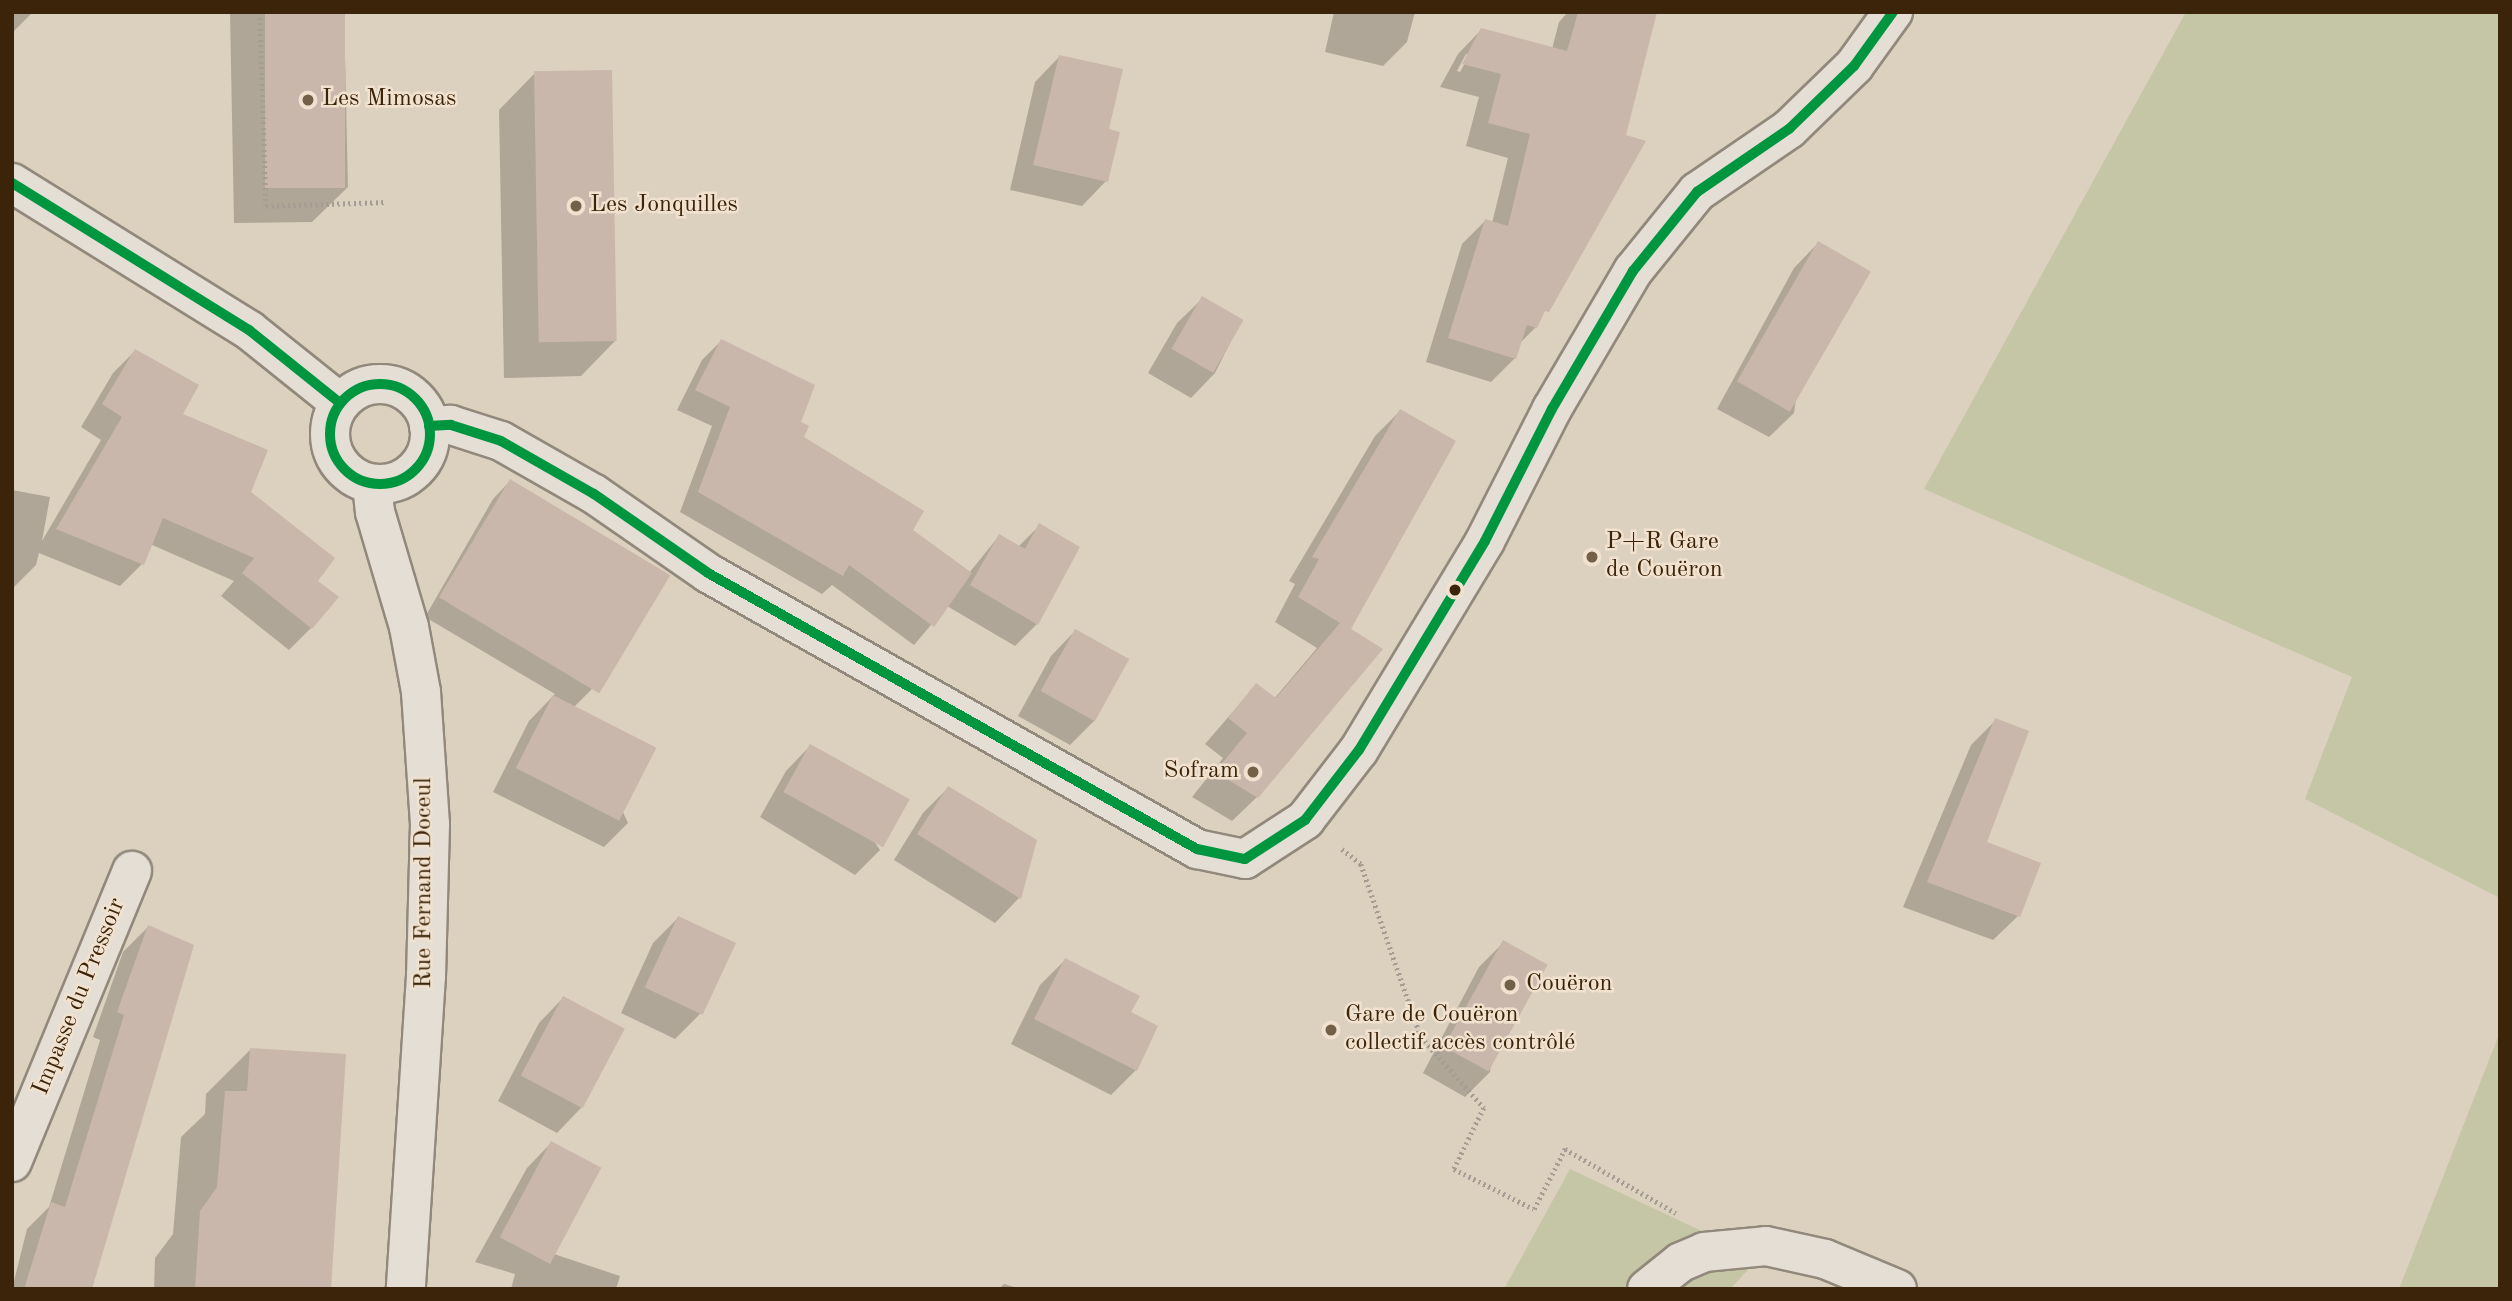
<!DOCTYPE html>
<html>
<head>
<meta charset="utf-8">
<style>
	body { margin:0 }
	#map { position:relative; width:2512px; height:1301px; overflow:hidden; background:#dcd0bf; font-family:"Old Standard TT",serif }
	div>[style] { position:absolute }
	.green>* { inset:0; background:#c5c6a5 }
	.shadow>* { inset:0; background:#0003 }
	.building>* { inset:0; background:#c8b7aa; transform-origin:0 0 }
	.path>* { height:4.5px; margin-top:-2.25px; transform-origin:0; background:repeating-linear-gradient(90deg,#a59d94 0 2px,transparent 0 5.5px) }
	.roads { filter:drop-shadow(2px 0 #92887b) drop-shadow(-2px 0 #92887b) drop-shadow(0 2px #92887b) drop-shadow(0 -2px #92887b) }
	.minor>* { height:38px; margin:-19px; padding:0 19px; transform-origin:19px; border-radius:19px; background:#e4ded5 }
	.tertiary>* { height:38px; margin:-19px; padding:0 19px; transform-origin:19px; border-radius:19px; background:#e4ded5 }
	.tertiary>.ring { margin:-19px; padding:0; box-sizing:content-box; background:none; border:38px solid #e4ded5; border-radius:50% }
	.bus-1>* { height:10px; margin:-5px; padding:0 5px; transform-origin:5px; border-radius:5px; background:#009640 }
	.bus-1>.ring { margin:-5px; padding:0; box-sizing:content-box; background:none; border:10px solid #009640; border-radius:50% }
	.dots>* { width:19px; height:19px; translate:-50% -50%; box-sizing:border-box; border:4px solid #f0e2ce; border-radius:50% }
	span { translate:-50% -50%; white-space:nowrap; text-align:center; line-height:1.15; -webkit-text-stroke:5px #f0e2ce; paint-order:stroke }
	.poi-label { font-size:24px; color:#3b2409 }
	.left { translate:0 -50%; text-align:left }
	.right { translate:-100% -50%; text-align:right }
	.street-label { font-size:24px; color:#3b2409 }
	.frame { position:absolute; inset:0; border:14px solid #3b2409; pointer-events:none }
</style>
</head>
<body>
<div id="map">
	<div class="green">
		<div style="clip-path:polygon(2186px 12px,2500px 12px,2500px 898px,2305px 799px,2352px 677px,1924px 489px)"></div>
		<div style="clip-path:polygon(2500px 1032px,2500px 1289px,2399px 1289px)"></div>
		<div style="clip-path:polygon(1570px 1169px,1759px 1258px,1730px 1289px,1504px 1289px)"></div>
	</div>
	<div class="shadow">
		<div style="clip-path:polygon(12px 12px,33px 12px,12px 33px)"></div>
		<div style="clip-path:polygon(230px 12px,344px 12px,348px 187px,312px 222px,234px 223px)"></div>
		<div style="clip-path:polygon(1334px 12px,1415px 12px,1407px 42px,1383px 66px,1325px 52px)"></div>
		<div style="clip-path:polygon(evenodd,1568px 12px,1640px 12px,1536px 327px,1520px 343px,1515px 358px,1491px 382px,1426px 362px,1462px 244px,1485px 221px,1492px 223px,1508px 158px,1466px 146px,1479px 97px,1440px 87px,1458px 54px,1481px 30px,1552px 49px,1559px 22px,1568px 12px,1466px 54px,1470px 54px,1460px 72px,1457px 71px,1466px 54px)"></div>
		<div style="clip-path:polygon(1059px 57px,1107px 130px,1106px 181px,1082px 206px,1010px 190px,1035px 82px)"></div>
		<div style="clip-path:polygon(534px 74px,616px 340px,581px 376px,504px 378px,499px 110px)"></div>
		<div style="clip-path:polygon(1818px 243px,1794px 413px,1769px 437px,1717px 409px,1794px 268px)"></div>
		<div style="clip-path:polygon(1202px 299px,1241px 321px,1215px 373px,1191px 398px,1148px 373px,1177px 323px)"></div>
		<div style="clip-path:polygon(721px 341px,799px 423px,802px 437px,910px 531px,969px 573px,999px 536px,1018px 547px,1039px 526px,1037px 624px,1015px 646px,947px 606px,914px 645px,832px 585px,822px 594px,680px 512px,712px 426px,677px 410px,702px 360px)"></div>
		<div style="clip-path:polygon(135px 351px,180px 414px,249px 493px,316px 581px,311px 628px,289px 650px,221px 596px,234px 581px,150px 544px,142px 564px,120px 586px,39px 553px,36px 565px,12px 589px,12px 490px,50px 497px,42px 541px,101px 440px,81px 427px,113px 373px)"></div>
		<div style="clip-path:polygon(1400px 411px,1454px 442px,1257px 797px,1232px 821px,1192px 797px,1223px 758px,1205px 744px,1256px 685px,1274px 699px,1317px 648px,1275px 622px,1295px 584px,1289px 581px,1375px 436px)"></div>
		<div style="clip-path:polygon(510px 481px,592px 689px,574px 707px,628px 823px,604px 847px,493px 792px,529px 721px,555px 694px,425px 617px,493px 499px)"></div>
		<div style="clip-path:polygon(1075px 631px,1095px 720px,1070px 745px,1018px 716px,1051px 656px)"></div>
		<div style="clip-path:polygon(1996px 720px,1985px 843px,2018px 916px,1993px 940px,1903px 907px,1971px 745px)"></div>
		<div style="clip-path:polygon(810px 746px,880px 850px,855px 875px,760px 817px,786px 771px)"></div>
		<div style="clip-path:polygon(948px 788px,1035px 841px,1019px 898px,995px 923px,894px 860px,923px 813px)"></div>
		<div style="clip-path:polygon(678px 918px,700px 1014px,675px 1039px,621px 1013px,653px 943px)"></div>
		<div style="clip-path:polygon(148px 927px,90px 1289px,12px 1289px,27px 1229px,49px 1207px,100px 1040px,93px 1037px,123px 952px)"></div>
		<div style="clip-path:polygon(1504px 942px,1490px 1072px,1465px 1097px,1423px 1073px,1479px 967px)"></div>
		<div style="clip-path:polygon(1065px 960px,1129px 1013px,1136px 1070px,1111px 1095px,1011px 1044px,1040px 985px)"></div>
		<div style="clip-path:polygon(563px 998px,581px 1108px,557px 1133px,498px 1101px,539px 1023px)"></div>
		<div style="clip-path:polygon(251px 1049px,329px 1289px,154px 1289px,155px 1258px,173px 1234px,181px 1137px,205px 1114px,206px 1094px)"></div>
		<div style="clip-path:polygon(551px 1143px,599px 1168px,554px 1254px,620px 1276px,616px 1289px,511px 1289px,515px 1274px,475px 1262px,527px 1168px)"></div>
		<div style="clip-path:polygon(1004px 1284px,1022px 1289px,999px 1289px)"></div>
	</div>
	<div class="building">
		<div style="left:265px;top:12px;width:80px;height:176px"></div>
		<div style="clip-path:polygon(1578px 12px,1657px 12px,1626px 135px,1646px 141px,1549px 312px,1545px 311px,1537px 328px,1527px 325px,1516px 359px,1448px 338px,1485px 219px,1508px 226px,1530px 134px,1488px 123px,1501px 74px,1462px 64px,1481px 28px,1567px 51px)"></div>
		<div style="clip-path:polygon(1059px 55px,1123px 69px,1109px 129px,1120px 132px,1108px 182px,1033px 165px)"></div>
		<div style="left:612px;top:70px;width:271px;height:78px;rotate:89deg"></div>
		<div style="left:1818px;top:241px;width:61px;height:162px;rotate:30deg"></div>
		<div style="left:1202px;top:296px;width:48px;height:61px;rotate:30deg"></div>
		<div style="clip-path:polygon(721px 339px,815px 385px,801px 422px,809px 426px,804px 437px,924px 511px,913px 530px,972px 573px,934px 627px,849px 565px,843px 576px,698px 492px,730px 407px,695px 390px)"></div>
		<div style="clip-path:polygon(135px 349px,199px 385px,183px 414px,268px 450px,251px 492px,335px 558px,318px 581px,339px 597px,312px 629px,242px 573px,254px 558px,163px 518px,144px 565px,56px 529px,122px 417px,102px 404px)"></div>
		<div style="clip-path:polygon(1400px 409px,1456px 441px,1351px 629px,1383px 649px,1258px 798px,1215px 772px,1247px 733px,1228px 718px,1256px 683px,1276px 698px,1340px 623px,1298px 597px,1319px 559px,1312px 557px)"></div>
		<div style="left:510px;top:479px;width:187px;height:138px;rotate:31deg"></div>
		<div style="clip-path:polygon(1039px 523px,1080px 547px,1038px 625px,970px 585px,999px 534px,1025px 549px)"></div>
		<div style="left:1075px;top:629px;width:62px;height:71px;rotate:29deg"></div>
		<div style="left:553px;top:695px;width:116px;height:82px;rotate:27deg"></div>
		<div style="clip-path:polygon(1995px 718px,2029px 731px,1987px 842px,2041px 863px,2020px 917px,1927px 882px)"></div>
		<div style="left:810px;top:744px;width:114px;height:55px;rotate:29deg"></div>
		<div style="clip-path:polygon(948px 786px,1037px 840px,1021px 899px,917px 834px)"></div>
		<div style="left:678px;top:916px;width:64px;height:79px;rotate:25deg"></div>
		<div style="clip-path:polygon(148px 925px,194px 945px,92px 1289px,24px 1289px,51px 1202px,65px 1207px,124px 1015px,117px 1012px)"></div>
		<div style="left:1503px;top:940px;width:51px;height:122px;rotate:29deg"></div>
		<div style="clip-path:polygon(1065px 958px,1140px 996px,1131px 1012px,1158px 1026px,1137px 1071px,1034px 1019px)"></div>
		<div style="left:563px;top:996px;width:70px;height:90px;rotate:28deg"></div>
		<div style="clip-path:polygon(250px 1048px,346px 1054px,331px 1289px,195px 1289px,200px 1211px,217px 1187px,225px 1091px,247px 1091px)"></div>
		<div style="left:551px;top:1141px;width:57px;height:109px;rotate:28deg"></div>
	</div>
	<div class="path">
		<div style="left:260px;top:12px;width:194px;rotate:88.2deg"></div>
		<div style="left:266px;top:206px;width:121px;rotate:-1.9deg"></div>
		<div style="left:1342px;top:849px;width:24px;rotate:38deg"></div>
		<div style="left:1361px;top:864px;width:183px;rotate:70.9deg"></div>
		<div style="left:1421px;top:1037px;width:95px;rotate:48.4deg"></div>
		<div style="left:1484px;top:1108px;width:68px;rotate:116.2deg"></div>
		<div style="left:1454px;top:1169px;width:89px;rotate:26.6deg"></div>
		<div style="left:1534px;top:1209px;width:68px;rotate:-62.7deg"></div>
		<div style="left:1565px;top:1149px;width:128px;rotate:30deg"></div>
	</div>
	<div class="roads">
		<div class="minor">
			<div style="left:429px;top:426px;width:22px;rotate:-3deg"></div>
			<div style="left:451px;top:425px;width:52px;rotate:17.7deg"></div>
			<div style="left:501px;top:441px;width:107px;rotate:29.7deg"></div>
			<div style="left:594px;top:494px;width:139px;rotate:34.7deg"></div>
			<div style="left:708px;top:573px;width:562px;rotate:29.44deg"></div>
			<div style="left:1197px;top:849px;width:49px;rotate:11.8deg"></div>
			<div style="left:1245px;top:859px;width:72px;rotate:-33deg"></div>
			<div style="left:1305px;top:820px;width:88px;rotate:-52.4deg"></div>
			<div style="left:1359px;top:750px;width:244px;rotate:-58.9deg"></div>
			<div style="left:1485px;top:541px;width:148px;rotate:-63.1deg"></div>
			<div style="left:1552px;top:409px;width:160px;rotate:-59.6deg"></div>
			<div style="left:1633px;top:271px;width:102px;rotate:-51deg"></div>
			<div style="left:1697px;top:192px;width:112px;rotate:-34.4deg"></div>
			<div style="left:1789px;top:129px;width:91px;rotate:-44.1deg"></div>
			<div style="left:1854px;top:66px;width:67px;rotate:-54.2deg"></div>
			<div style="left:12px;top:1162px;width:315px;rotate:-67.6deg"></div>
			<div style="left:1647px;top:1289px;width:43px;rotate:-38.5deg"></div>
			<div style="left:1681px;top:1262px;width:25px;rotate:-23deg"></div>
			<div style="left:1704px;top:1252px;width:62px;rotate:-5.5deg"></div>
			<div style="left:1766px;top:1246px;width:60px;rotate:12.4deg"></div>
			<div style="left:1825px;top:1259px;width:78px;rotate:22.6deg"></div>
		</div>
		<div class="tertiary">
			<div style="left:12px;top:183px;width:279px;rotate:31.8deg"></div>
			<div style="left:249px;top:330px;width:117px;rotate:38.7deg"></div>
			<div class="ring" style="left:330px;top:384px;width:62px;height:62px"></div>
			<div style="left:372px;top:484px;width:28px;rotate:84deg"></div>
			<div style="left:375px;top:512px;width:120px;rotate:73.5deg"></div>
			<div style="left:409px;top:627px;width:66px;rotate:79.5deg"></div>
			<div style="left:421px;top:692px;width:132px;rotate:86.1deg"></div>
			<div style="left:430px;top:824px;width:152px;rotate:91.5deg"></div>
			<div style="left:426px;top:976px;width:314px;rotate:93.7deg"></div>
		</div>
	</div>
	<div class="bus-1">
		<div style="left:12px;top:183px;width:279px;rotate:31.8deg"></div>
		<div style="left:249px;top:330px;width:117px;rotate:38.7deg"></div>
		<div class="ring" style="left:330px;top:384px;width:90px;height:90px"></div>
		<div style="left:429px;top:426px;width:22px;rotate:-3deg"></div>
		<div style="left:451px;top:425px;width:52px;rotate:17.7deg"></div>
		<div style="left:501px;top:441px;width:107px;rotate:29.7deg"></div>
		<div style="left:594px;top:494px;width:139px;rotate:34.7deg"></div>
		<div style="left:708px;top:573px;width:562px;rotate:29.44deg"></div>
		<div style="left:1197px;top:849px;width:49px;rotate:11.8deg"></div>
		<div style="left:1245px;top:859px;width:72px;rotate:-33deg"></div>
		<div style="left:1305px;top:820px;width:88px;rotate:-52.4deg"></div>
		<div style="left:1359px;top:750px;width:244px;rotate:-58.9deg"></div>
		<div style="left:1485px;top:541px;width:148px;rotate:-63.1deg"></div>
		<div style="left:1552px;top:409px;width:160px;rotate:-59.6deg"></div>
		<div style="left:1633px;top:271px;width:102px;rotate:-51deg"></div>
		<div style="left:1697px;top:192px;width:112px;rotate:-34.4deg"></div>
		<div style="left:1789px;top:129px;width:91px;rotate:-44.1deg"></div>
		<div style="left:1854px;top:66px;width:67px;rotate:-54.2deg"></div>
	</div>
	<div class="dots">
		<div style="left:308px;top:100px;background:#736049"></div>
		<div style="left:576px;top:206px;background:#736049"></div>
		<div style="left:1592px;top:557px;background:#736049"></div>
		<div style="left:1455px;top:590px;background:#3b2409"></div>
		<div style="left:1253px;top:772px;background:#736049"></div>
		<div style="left:1510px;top:985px;background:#736049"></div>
		<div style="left:1331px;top:1030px;background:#736049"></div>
	</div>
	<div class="poi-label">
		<span class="left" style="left:322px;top:100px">Les Mimosas</span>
		<span class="left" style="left:590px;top:206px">Les Jonquilles</span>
		<span class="left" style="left:1606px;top:557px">P+R Gare<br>de Couëron</span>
		<span class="right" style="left:1239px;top:772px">Sofram</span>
		<span class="left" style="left:1526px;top:985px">Couëron</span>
		<span class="left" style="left:1345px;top:1030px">Gare de Couëron<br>collectif accès contrôlé</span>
	</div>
	<div class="street-label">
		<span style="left:425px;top:883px;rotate:-90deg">Rue Fernand Doceul</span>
		<span style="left:80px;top:997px;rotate:-68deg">Impasse du Pressoir</span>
	</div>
	<div class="frame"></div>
</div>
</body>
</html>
